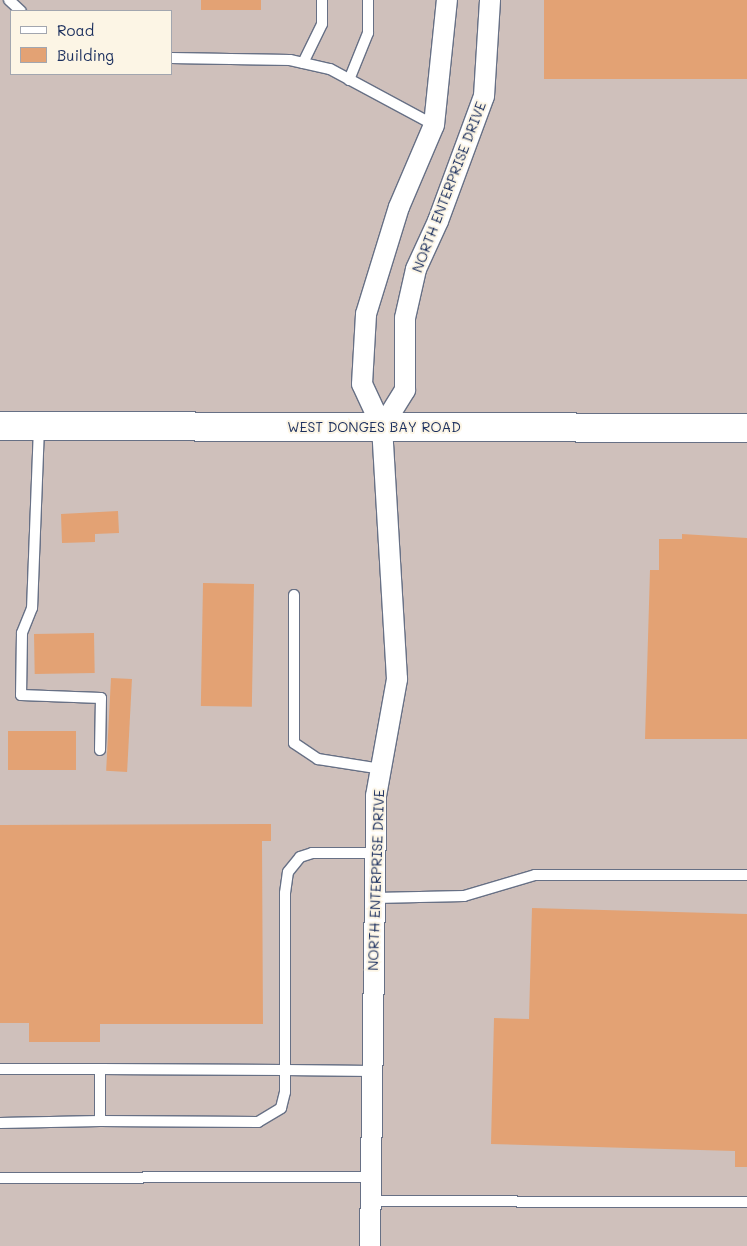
<!DOCTYPE html>
<html>
<head>
<meta charset="utf-8">
<style>
	body { margin:0 }
	#map { position:relative; width:747px; height:1246px; overflow:hidden; background:#f3e8cd; font-family:Mali,sans-serif }
	div>[style] { position:absolute }
	.industrial>* { inset:0; background:#cfc0bb }
	.building>* { inset:0; background:#e3a274; transform-origin:0 0 }
	.roads { filter:drop-shadow(1px 0 #677085) drop-shadow(-1px 0 #677085) drop-shadow(0 1px #677085) drop-shadow(0 -1px #677085) }
	.lane>* { height:10px; margin:-5px; padding:0 5px; transform-origin:5px; border-radius:5px; background:#fff }
	.street>* { height:20px; margin:-10px; padding:0 10px; transform-origin:10px; border-radius:10px; background:#fff }
	.secondary>* { height:28px; margin:-14px; padding:0 14px; transform-origin:14px; border-radius:14px; background:#fff }
	span { translate:-50% -50%; white-space:nowrap; text-align:center; line-height:1.15; -webkit-text-stroke:4px #fcf5e5; paint-order:stroke }
	.street-label { font-size:14px; color:#1b2f5e }
	.legend { position:absolute; left:10px; top:10px; width:162px; height:65px; box-sizing:border-box; background:#fcf5e5; border:1px solid #a2a6af; margin:0; padding:6px 9px; list-style:none; font-size:15px; color:#1b2f5e }
	.legend li { display:flex; align-items:center; gap:10px; height:25px }
	.legend b { width:25px; border:1px solid #a2a6af }
</style>
</head>
<body>
<div id="map">
	<div class="industrial">
		<div style="clip-path:polygon(evenodd,0 0,747px 0,747px 1246px,0 1246px,0 0,11px 11px,171px 11px,171px 74px,11px 74px,11px 11px)"></div>
	</div>
	<div class="building">
		<div style="left:201px;top:0;width:60px;height:10px"></div>
		<div style="left:544px;top:0;width:203px;height:79px"></div>
		<div style="clip-path:polygon(118px 511px,119px 533px,95px 534px,95px 542px,62px 543px,61px 514px)"></div>
		<div style="clip-path:polygon(682px 534px,747px 538px,747px 739px,645px 739px,650px 570px,659px 570px,659px 539px,682px 539px)"></div>
		<div style="left:203px;top:583px;width:51px;height:123px;rotate:1deg"></div>
		<div style="left:94px;top:633px;width:40px;height:60px;rotate:89deg"></div>
		<div style="left:111px;top:678px;width:21px;height:93px;rotate:3deg"></div>
		<div style="left:8px;top:731px;width:68px;height:39px"></div>
		<div style="clip-path:polygon(271px 824px,271px 841px,262px 841px,263px 1024px,100px 1024px,100px 1042px,29px 1042px,29px 1023px,0 1023px,0 825px)"></div>
		<div style="clip-path:polygon(532px 908px,747px 914px,747px 1167px,735px 1167px,735px 1151px,491px 1144px,494px 1018px,529px 1019px)"></div>
	</div>
	<div class="roads">
		<div class="lane">
			<div style="left:9px;top:0;width:16px;rotate:43deg"></div>
			<div style="left:171px;top:58px;width:119px;rotate:1deg"></div>
			<div style="left:290px;top:60px;width:41px;rotate:12.7deg"></div>
			<div style="left:330px;top:69px;width:118px;rotate:28.3deg"></div>
			<div style="left:303px;top:63px;width:43px;rotate:-64deg"></div>
			<div style="left:322px;top:24px;width:24px;rotate:-90deg"></div>
			<div style="left:349px;top:80px;width:51px;rotate:-68deg"></div>
			<div style="left:368px;top:33px;width:33px;rotate:-90deg"></div>
			<div style="left:39px;top:427px;width:181px;rotate:92.2deg"></div>
			<div style="left:32px;top:608px;width:27px;rotate:112deg"></div>
			<div style="left:22px;top:633px;width:62px;rotate:90.9deg"></div>
			<div style="left:21px;top:695px;width:80px;rotate:2.1deg"></div>
			<div style="left:101px;top:698px;width:52px;rotate:91.1deg"></div>
			<div style="left:294px;top:595px;width:148px;rotate:90deg"></div>
			<div style="left:294px;top:743px;width:29px;rotate:34deg"></div>
			<div style="left:318px;top:759px;width:65px;rotate:8.9deg"></div>
			<div style="left:375px;top:898px;width:89px;rotate:-1.3deg"></div>
			<div style="left:464px;top:896px;width:74px;rotate:-16.5deg"></div>
			<div style="left:535px;top:875px;width:212px"></div>
			<div style="left:0;top:1069px;width:100px"></div>
			<div style="left:372px;top:1071px;width:87px;rotate:-179.3deg"></div>
			<div style="left:285px;top:1070px;width:185px;rotate:-179.7deg"></div>
			<div style="left:100px;top:1069px;width:52px;rotate:90deg"></div>
			<div style="left:100px;top:1121px;width:158px;rotate:0.4deg"></div>
			<div style="left:258px;top:1122px;width:27px;rotate:-31deg"></div>
			<div style="left:281px;top:1108px;width:16px;rotate:-76deg"></div>
			<div style="left:285px;top:1092px;width:199px;rotate:-90deg"></div>
			<div style="left:285px;top:893px;width:21px;rotate:-82deg"></div>
			<div style="left:288px;top:872px;width:19px;rotate:-51deg"></div>
			<div style="left:300px;top:857px;width:13px;rotate:-18deg"></div>
			<div style="left:312px;top:853px;width:64px"></div>
			<div style="left:0;top:1123px;width:100px;rotate:-1.1deg"></div>
			<div style="left:0;top:1178px;width:371px;rotate:-0.2deg"></div>
			<div style="left:370px;top:1201px;width:377px;rotate:0.2deg"></div>
		</div>
		<div class="street">
			<div style="left:382px;top:427px;width:44px;rotate:-58.1deg"></div>
			<div style="left:405px;top:390px;width:72px;rotate:-90deg"></div>
			<div style="left:405px;top:318px;width:50px;rotate:-77.3deg"></div>
			<div style="left:416px;top:269px;width:53px;rotate:-65.4deg"></div>
			<div style="left:438px;top:221px;width:133px;rotate:-69.8deg"></div>
			<div style="left:484px;top:96px;width:96px;rotate:-86.4deg"></div>
			<div style="left:370px;top:1246px;width:450px;rotate:-89.2deg"></div>
			<div style="left:376px;top:796px;width:119px;rotate:-79.8deg"></div>
			<div style="left:397px;top:679px;width:252px;rotate:-93.4deg"></div>
			<div style="left:382px;top:427px;width:47px;rotate:-114.9deg"></div>
			<div style="left:362px;top:384px;width:70px;rotate:-86.7deg"></div>
			<div style="left:366px;top:314px;width:112px;rotate:-72.9deg"></div>
			<div style="left:399px;top:207px;width:89px;rotate:-66.9deg"></div>
			<div style="left:434px;top:125px;width:126px;rotate:-84.1deg"></div>
		</div>
		<div class="secondary">
			<div style="left:0;top:426px;width:747px;rotate:0.15deg"></div>
		</div>
	</div>
	<div class="street-label">
		<span style="left:449px;top:187px;rotate:-69deg">NORTH ENTERPRISE DRIVE</span>
		<span style="left:374px;top:427px">WEST DONGES BAY ROAD</span>
		<span style="left:376px;top:880px;rotate:-88deg">NORTH ENTERPRISE DRIVE</span>
	</div>
	<ul class="legend">
	<li><b style="height:6px;background:#fff"></b>Road</li>
	<li><b style="height:14px;background:#e3a274"></b>Building</li>
	</ul>
</div>
</body>
</html>
